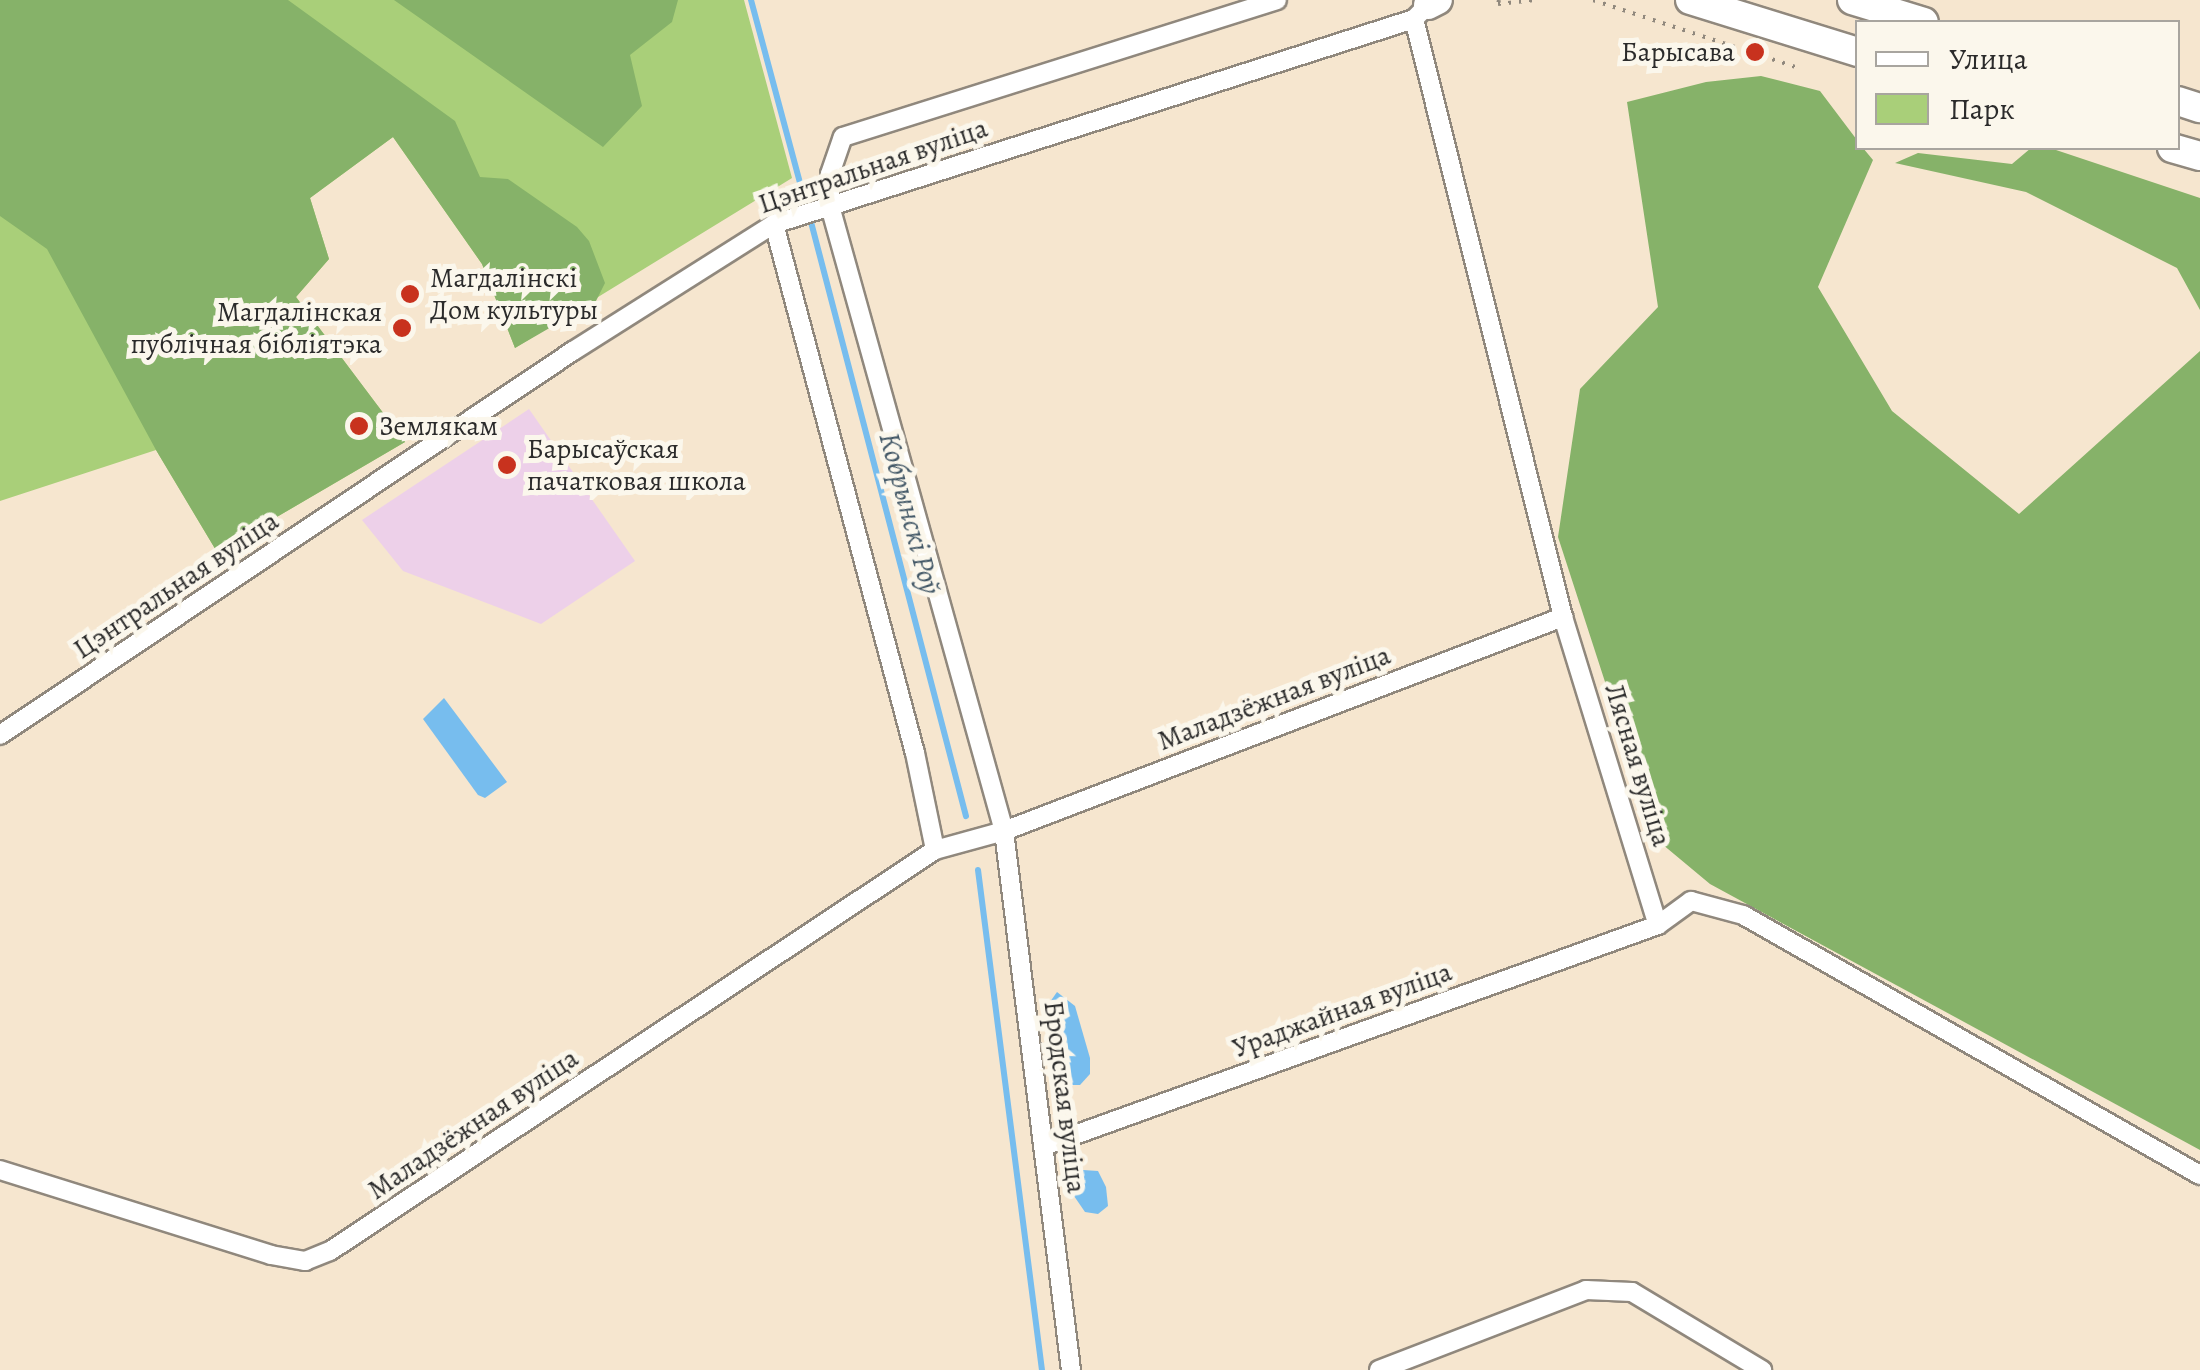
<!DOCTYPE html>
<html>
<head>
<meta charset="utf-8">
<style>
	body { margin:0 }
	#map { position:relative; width:2200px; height:1370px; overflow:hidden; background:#f6e6cf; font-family:Alegreya,serif }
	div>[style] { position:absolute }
	.built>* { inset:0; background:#edd0e9 }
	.green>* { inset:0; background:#a9cf79 }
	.forest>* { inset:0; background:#86b269 }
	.water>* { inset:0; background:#77bdee }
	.stream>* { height:6px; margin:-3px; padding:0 3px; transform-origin:3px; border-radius:3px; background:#77bdee }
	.path>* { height:4px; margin-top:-2px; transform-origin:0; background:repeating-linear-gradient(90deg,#90887d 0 2.5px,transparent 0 10.5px) }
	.roads { filter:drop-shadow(2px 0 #90887d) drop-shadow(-2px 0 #90887d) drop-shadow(0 2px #90887d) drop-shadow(0 -2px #90887d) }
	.minor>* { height:18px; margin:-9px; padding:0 9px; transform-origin:9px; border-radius:9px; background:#fff }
	.highway>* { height:28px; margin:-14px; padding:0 14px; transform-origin:14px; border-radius:14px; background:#fff }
	.dots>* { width:28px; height:28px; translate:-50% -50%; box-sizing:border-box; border:5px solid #fbf7ec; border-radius:50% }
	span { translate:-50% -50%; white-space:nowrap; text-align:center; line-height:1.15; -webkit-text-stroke:10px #fbf7ec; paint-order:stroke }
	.poi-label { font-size:28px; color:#2b2b2b }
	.right { translate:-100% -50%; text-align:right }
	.left { translate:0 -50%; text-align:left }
	.street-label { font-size:28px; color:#2b2b2b }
	.water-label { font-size:30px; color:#425766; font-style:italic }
	.legend { position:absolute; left:1855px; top:20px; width:325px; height:130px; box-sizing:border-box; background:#fbf7ec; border:2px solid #a8a59f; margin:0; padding:12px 18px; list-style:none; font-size:30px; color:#2b2b2b }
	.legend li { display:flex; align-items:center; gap:20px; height:50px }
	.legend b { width:50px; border:2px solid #a8a59f }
</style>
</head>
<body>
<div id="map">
	<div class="built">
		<div style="clip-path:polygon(529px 409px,635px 561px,541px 624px,403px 571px,362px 520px)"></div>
	</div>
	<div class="green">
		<div style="clip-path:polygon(0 0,744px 0,792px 178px,515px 348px,482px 264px,393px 137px,310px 198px,329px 259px,296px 297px,405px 442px,217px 552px,156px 450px,0 501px)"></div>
	</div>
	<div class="forest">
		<div style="clip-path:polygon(0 0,288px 0,455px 121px,480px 177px,508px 179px,577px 227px,589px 241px,605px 283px,596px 301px,515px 348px,482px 264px,393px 137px,310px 198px,329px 259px,296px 297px,405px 442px,217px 552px,156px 450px,47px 249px,0 216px)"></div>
		<div style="clip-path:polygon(394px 0,678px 0,672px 22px,630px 55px,642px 106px,603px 147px)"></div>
		<div style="clip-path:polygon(1761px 76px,1820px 91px,1857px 140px,1858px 148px,1863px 148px,1873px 160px,1818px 287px,1892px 411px,2019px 514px,2200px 351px,2200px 1150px,1710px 884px,1656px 839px,1558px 537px,1580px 389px,1658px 307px,1627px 102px,1706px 82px)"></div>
		<div style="clip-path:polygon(2031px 148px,2050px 148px,2200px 198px,2200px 310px,2177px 268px,2026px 192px,1895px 163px,1918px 153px,2012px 164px)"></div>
	</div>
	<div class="water">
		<div style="clip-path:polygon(444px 698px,507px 782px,485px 798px,478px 795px,423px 719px)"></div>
		<div style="clip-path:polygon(1057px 992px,1075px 1006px,1090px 1058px,1090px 1074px,1080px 1085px,1067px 1085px,1052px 1041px,1045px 1009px)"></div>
		<div style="clip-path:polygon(1083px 1170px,1098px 1171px,1106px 1187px,1108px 1206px,1098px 1214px,1085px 1212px,1074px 1196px,1073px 1181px)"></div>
	</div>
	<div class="stream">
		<div style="left:751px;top:0;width:197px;rotate:75deg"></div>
		<div style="left:811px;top:222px;width:614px;rotate:75.38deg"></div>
		<div style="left:978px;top:870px;width:504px;rotate:82.71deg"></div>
	</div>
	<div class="path">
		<div style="left:1499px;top:0;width:4px;rotate:104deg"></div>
		<div style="left:1498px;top:4px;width:37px;rotate:-6deg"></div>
		<div style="left:1593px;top:0;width:220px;rotate:18.3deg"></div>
	</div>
	<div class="roads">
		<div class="minor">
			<div style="left:1414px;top:19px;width:616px;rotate:76.01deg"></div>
			<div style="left:1563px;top:617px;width:322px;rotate:72.9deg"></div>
			<div style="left:1658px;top:925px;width:41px;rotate:-36deg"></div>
			<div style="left:1691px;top:901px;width:54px;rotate:15.1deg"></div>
			<div style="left:1743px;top:915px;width:526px;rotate:29.64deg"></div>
			<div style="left:774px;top:224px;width:547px;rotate:75.08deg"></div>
			<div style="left:915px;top:753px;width:99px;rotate:78.3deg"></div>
			<div style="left:0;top:735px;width:690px;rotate:-33.83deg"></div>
			<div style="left:573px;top:351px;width:238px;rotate:-32.3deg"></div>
			<div style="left:774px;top:224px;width:672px;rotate:-17.76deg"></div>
			<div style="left:1414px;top:19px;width:20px;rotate:-45deg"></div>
			<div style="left:1044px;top:1146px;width:653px;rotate:-19.8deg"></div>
			<div style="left:0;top:1170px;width:284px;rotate:17.4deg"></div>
			<div style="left:271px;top:1255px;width:35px;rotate:10deg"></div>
			<div style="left:305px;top:1261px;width:27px;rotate:-22deg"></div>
			<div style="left:330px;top:1251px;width:726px;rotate:-33.54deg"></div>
			<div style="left:935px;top:850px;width:72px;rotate:-15.4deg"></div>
			<div style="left:1004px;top:831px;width:599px;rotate:-20.95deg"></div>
			<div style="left:1071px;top:1370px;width:543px;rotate:-97.09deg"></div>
			<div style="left:1004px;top:831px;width:649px;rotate:-105.56deg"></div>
			<div style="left:830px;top:206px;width:32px;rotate:-90deg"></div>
			<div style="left:830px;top:174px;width:39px;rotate:-71deg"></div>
			<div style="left:843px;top:137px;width:455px;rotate:-17.5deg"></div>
			<div style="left:1379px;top:1370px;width:222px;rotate:-21.1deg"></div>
			<div style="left:1586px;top:1290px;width:46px;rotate:2.5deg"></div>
			<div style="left:1632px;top:1292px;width:152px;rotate:31deg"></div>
		</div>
		<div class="highway">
			<div style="left:1690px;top:0;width:176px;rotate:17.2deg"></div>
			<div style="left:1852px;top:0;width:75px;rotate:17deg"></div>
			<div style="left:1428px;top:5px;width:11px;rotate:-27deg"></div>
			<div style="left:2178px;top:101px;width:23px;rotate:18deg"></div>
			<div style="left:2172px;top:148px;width:29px;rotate:16deg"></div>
		</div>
	</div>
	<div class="dots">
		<div style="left:1755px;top:52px;background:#c8321e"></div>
		<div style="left:410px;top:294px;background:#c8321e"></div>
		<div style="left:402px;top:328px;background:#c8321e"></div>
		<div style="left:359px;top:426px;background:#c8321e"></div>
		<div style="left:507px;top:465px;background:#c8321e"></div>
	</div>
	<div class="poi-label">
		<span class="right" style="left:1735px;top:52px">Барысава</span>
		<span class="left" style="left:430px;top:294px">Магдалінскі<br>Дом культуры</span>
		<span class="right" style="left:382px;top:328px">Магдалінская<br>публічная бібліятэка</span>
		<span class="left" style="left:379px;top:426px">Землякам</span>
		<span class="left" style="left:527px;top:465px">Барысаўская<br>пачатковая школа</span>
	</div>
	<div class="street-label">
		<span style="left:873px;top:166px;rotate:-19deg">Цэнтральная вуліца</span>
		<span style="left:176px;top:585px;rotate:-34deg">Цэнтральная вуліца</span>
		<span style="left:1274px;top:698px;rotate:-21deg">Маладзёжная вуліца</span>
		<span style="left:1638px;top:765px;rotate:73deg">Лясная вуліца</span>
		<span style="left:1342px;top:1010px;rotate:-20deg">Ураджайная вуліца</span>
		<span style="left:1065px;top:1097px;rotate:83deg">Бродская вуліца</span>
		<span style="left:473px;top:1124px;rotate:-34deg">Маладзёжная вуліца</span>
	</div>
	<div class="water-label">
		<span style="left:910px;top:513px;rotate:75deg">Кобрынскі Роў</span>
	</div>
	<ul class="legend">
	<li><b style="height:12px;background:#fff"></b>Улица</li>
	<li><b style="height:28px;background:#a9cf79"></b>Парк</li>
	</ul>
</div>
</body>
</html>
